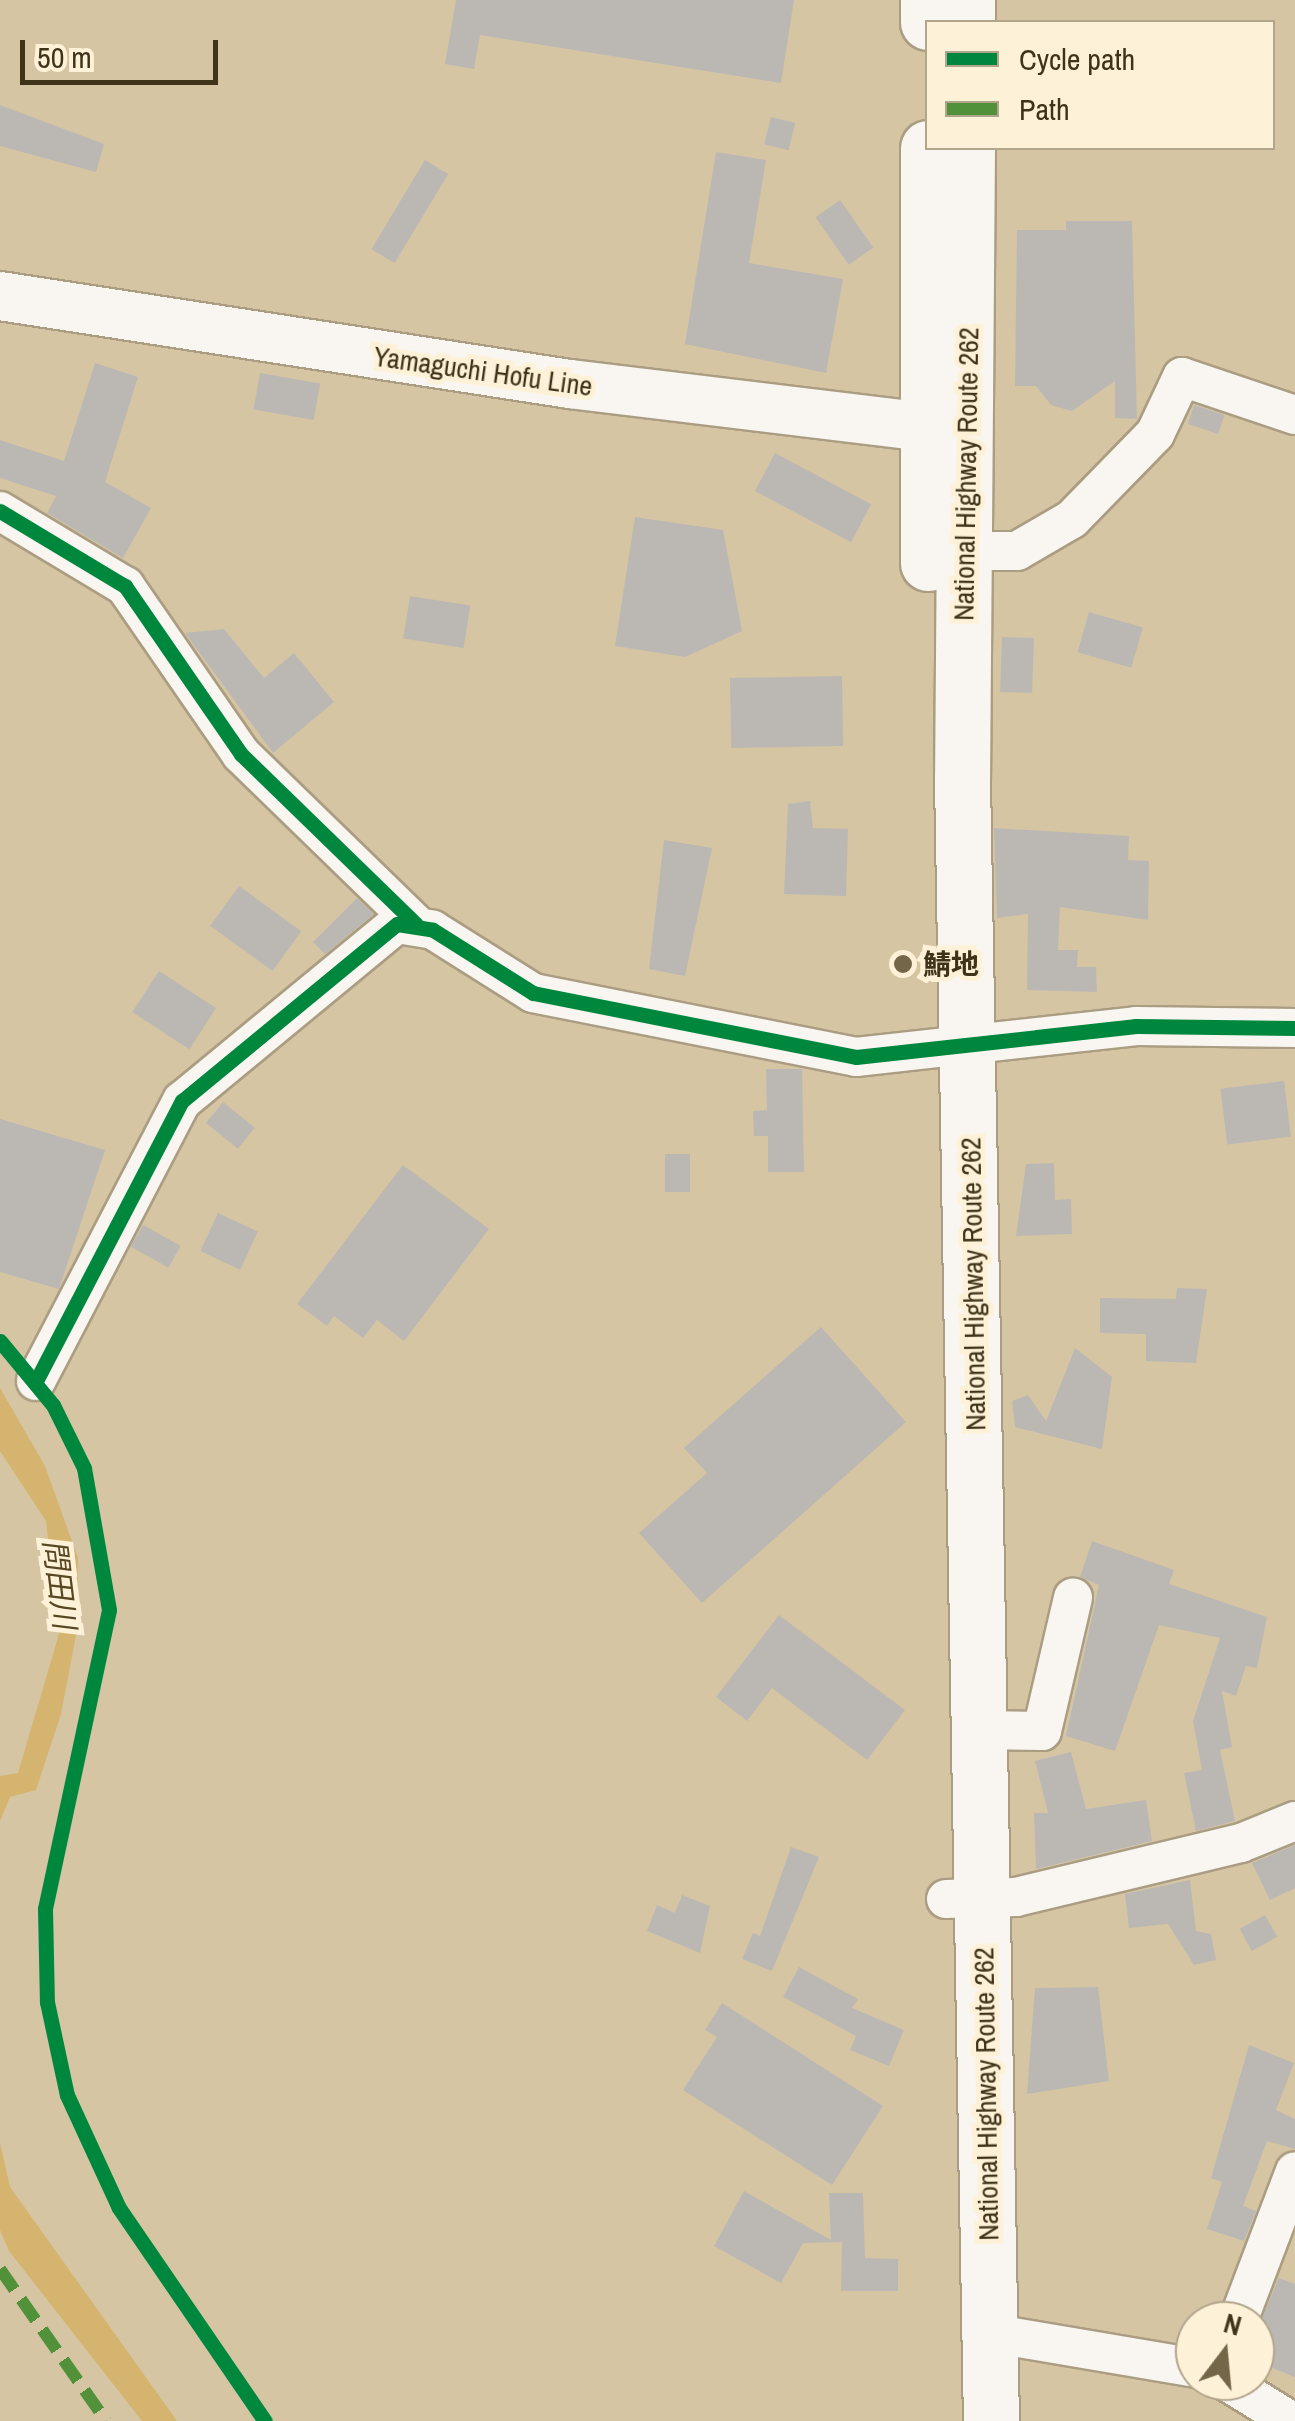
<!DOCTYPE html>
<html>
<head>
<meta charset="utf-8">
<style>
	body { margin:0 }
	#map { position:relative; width:1295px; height:2421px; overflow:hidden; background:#d5c5a3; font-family:"Archivo Narrow","Noto Sans JP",sans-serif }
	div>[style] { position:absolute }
	.water>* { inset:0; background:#d4b46f }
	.building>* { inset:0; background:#bbb8b4; transform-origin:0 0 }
	.roads { filter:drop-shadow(2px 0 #aa9d82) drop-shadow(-2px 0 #aa9d82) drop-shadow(0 2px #aa9d82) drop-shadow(0 -2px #aa9d82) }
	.minor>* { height:38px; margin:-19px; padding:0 19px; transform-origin:19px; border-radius:19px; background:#f9f6f1 }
	.major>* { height:48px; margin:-24px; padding:0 24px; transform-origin:24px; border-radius:24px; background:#f9f6f1 }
	.highway>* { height:55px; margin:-27.5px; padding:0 27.5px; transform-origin:27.5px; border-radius:27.5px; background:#f9f6f1 }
	.quiet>* { height:12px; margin-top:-6px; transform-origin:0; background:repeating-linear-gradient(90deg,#509139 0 25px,transparent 0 37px) }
	.cycleway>* { height:15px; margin:-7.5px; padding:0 7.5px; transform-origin:7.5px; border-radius:7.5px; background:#00873e }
	.dots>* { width:28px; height:28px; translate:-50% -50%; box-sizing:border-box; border:5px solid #fdf1d8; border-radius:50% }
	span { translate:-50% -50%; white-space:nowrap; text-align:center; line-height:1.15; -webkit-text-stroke:10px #fdf1d8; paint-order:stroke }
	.street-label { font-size:28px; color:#3f3319 }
	.poi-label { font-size:28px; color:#3f3319; font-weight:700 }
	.left { translate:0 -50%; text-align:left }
	.water-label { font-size:30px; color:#574722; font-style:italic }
	.legend { position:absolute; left:925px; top:20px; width:350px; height:130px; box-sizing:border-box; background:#fdf1d8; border:2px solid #b1a58c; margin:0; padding:12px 18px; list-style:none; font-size:30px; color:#3f3319 }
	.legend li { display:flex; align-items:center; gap:20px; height:50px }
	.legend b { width:50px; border:2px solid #b1a58c }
	.north { position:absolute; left:1175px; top:2301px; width:100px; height:100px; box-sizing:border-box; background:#fdf1d8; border:2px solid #b1a58c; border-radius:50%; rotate:16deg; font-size:28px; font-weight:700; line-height:40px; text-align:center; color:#3f3319 }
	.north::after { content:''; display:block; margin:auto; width:35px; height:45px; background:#746649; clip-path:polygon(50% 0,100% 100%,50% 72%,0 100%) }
	.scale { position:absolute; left:20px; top:40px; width:198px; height:45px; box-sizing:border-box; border:5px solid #3f3319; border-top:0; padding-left:12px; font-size:30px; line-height:35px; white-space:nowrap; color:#3f3319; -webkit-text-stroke:8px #fdf1d8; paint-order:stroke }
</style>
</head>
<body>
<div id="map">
	<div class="water">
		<div style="clip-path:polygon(0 1388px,45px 1466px,78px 1558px,77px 1630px,61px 1714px,36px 1790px,10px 1797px,0 1821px,0 1776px,18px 1773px,59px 1634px,46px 1521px,0 1451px)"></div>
		<div style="clip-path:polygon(0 2143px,10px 2187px,177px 2421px,142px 2421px,9px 2251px,0 2230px)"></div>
	</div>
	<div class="building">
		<div style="clip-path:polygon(456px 0,794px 0,781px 83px,480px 35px,474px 69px,445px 64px)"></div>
		<div style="clip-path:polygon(0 105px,104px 144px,96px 172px,0 146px)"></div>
		<div style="left:771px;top:117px;width:25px;height:28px;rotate:14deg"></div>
		<div style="clip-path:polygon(716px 152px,766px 160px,749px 263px,843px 279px,826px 373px,685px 344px)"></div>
		<div style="left:425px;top:160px;width:27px;height:104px;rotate:31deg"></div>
		<div style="left:840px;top:200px;width:58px;height:30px;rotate:55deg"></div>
		<div style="clip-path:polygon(1066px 221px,1132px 221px,1137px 419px,1115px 418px,1115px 381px,1072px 411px,1051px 405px,1036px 386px,1015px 386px,1017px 230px,1066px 230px)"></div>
		<div style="clip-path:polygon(95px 363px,138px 377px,105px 482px,151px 508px,123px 558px,47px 513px,56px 496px,0 478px,0 440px,64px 461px)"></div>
		<div style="left:260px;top:373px;width:61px;height:37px;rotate:10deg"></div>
		<div style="left:1194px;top:405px;width:32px;height:20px;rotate:18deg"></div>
		<div style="left:775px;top:453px;width:109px;height:43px;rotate:28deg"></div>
		<div style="clip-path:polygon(635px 517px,723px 530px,742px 631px,685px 657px,615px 646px)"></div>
		<div style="left:410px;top:596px;width:61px;height:43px;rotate:9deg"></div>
		<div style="left:1089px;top:612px;width:56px;height:42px;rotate:16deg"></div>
		<div style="clip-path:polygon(224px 629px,264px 678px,294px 653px,334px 702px,273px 753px,185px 633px)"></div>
		<div style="left:1002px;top:637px;width:32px;height:55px;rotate:2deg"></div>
		<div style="left:842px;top:676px;width:70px;height:112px;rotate:89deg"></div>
		<div style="clip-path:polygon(810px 801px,813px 828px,848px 829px,846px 896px,784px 894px,788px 804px)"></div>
		<div style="clip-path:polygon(994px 828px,1129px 836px,1128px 860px,1149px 861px,1148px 920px,1060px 907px,1058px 950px,1078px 950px,1077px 967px,1096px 967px,1097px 992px,1027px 990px,1028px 914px,997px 918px)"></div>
		<div style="clip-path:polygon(664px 840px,712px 848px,685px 976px,649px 969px)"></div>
		<div style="left:239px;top:886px;width:77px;height:49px;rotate:36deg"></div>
		<div style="clip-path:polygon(357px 898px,374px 914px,325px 954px,313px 942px)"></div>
		<div style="left:159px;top:971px;width:68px;height:49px;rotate:33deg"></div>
		<div style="clip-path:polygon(766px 1069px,802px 1069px,804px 1172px,768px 1172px,768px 1136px,754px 1136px,753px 1111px,767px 1110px)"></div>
		<div style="left:1284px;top:1081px;width:56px;height:64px;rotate:83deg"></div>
		<div style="left:223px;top:1102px;width:41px;height:27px;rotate:39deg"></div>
		<div style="clip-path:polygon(0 1119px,105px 1150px,59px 1289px,0 1272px)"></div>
		<div style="left:665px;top:1154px;width:25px;height:38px"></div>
		<div style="clip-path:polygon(1054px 1163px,1055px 1200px,1071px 1199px,1072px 1234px,1016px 1236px,1026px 1164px)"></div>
		<div style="clip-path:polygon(403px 1165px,489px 1229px,404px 1341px,377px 1320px,363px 1338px,334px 1316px,327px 1326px,297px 1304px)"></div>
		<div style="left:218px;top:1213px;width:44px;height:42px;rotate:25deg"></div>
		<div style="left:143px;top:1225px;width:43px;height:25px;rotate:29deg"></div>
		<div style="clip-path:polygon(1177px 1288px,1207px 1289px,1196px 1363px,1146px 1361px,1146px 1334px,1100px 1333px,1100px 1298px,1176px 1299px)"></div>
		<div style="clip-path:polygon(821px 1327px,906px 1422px,702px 1603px,639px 1533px,707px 1473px,684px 1448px)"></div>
		<div style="clip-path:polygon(1075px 1348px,1112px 1377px,1102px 1449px,1015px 1427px,1012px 1401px,1028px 1395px,1046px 1421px)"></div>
		<div style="clip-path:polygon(1092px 1541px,1174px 1570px,1169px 1584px,1267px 1617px,1257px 1668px,1246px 1666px,1236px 1696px,1222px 1691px,1232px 1747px,1220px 1750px,1235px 1821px,1196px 1831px,1184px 1773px,1202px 1770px,1193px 1721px,1220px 1638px,1159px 1625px,1115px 1751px,1066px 1736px,1099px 1585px,1080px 1577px)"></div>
		<div style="clip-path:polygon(779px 1615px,905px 1710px,867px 1760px,772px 1688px,747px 1721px,716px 1697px)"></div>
		<div style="clip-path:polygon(1071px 1752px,1086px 1809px,1146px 1800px,1152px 1841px,1036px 1869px,1034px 1813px,1048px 1813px,1035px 1761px)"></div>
		<div style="clip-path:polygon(1295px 1845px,1295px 1888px,1270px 1900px,1252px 1863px)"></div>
		<div style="clip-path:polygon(791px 1847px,819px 1857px,772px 1971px,742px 1959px,753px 1933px,760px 1936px)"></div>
		<div style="clip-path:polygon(1190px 1880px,1196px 1931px,1211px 1934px,1216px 1960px,1194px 1965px,1168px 1924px,1129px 1928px,1125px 1894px)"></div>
		<div style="clip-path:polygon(682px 1895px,710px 1906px,700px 1953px,647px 1931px,657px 1905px,675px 1913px)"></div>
		<div style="left:1265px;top:1915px;width:25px;height:29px;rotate:61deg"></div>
		<div style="clip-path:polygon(799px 1967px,858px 1999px,852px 2008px,904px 2030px,889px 2066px,850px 2050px,856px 2036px,783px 1997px)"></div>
		<div style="clip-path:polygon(1098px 1987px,1109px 2081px,1027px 2094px,1035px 1988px)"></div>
		<div style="clip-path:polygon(722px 2003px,883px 2106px,832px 2185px,683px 2090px,717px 2037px,705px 2030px)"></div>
		<div style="clip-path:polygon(1249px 2045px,1294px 2063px,1276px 2110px,1295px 2119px,1295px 2149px,1267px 2141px,1243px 2206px,1256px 2211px,1244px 2241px,1207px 2229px,1222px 2182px,1211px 2178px)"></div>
		<div style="clip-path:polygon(744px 2191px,831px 2240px,829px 2193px,863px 2193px,865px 2258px,898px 2259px,898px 2291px,841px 2291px,842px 2242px,803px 2243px,781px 2283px,714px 2246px)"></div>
		<div style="clip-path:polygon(1279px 2278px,1295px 2284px,1295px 2377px,1255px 2361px,1255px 2335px)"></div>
	</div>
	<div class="roads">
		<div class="minor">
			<div style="left:0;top:511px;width:146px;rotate:31deg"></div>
			<div style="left:125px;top:586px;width:204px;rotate:55.4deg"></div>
			<div style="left:241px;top:754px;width:244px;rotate:44.2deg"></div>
			<div style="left:964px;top:551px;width:53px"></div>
			<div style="left:1017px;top:551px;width:64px;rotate:-30.2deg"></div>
			<div style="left:1072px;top:519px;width:119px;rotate:-45.7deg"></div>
			<div style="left:1155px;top:434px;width:63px;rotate:-64.7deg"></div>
			<div style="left:1182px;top:377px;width:119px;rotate:18.6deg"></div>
			<div style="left:36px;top:1381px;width:316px;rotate:-62.5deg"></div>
			<div style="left:182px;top:1101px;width:278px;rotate:-39.5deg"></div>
			<div style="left:397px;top:924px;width:36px;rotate:9deg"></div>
			<div style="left:433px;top:930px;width:118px;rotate:32.2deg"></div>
			<div style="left:533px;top:993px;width:329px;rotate:11.2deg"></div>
			<div style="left:856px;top:1057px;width:282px;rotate:-6.3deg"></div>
			<div style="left:1136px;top:1026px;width:159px;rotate:0.7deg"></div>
			<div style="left:980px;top:1730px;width:62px;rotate:0.9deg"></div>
			<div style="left:1042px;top:1731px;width:137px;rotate:-76.9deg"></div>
			<div style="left:946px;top:1899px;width:70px;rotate:-1.6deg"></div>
			<div style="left:1016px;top:1897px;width:231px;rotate:-13.5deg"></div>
			<div style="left:1241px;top:1843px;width:58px;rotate:-22.2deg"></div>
			<div style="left:1238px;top:2321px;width:160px;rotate:-69.2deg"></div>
			<div style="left:989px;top:2333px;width:209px;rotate:9.6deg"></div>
			<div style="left:1226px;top:2381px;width:76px;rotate:31.6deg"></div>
		</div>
		<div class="major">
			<div style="left:0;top:296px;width:577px;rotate:8.78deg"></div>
			<div style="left:570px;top:384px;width:398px;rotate:6.9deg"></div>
		</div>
		<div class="highway">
			<div style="left:967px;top:0;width:22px;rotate:90deg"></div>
			<div style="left:928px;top:22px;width:22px;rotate:-90deg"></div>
			<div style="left:967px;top:148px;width:631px;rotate:90.45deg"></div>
			<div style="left:962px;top:779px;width:1642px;rotate:88.99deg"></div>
			<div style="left:928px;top:563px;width:415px;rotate:-90deg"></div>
		</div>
	</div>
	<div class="quiet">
		<div style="left:0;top:2269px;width:185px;rotate:55.1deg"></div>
	</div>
	<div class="cycleway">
		<div style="left:0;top:511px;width:146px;rotate:31deg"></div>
		<div style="left:125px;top:586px;width:204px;rotate:55.4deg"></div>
		<div style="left:241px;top:754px;width:244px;rotate:44.2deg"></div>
		<div style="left:0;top:1341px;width:83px;rotate:50.4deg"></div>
		<div style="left:53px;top:1405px;width:70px;rotate:63.8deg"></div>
		<div style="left:84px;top:1468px;width:144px;rotate:80deg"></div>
		<div style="left:109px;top:1610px;width:306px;rotate:102.1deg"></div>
		<div style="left:45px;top:1909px;width:93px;rotate:88.8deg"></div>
		<div style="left:47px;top:2002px;width:95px;rotate:77.9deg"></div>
		<div style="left:67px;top:2095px;width:124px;rotate:65.3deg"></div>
		<div style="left:119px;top:2208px;width:258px;rotate:55.6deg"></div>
		<div style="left:36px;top:1381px;width:316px;rotate:-62.5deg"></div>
		<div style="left:182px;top:1101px;width:278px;rotate:-39.5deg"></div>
		<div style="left:397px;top:924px;width:36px;rotate:9deg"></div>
		<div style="left:433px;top:930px;width:118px;rotate:32.2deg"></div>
		<div style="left:533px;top:993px;width:329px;rotate:11.2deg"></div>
		<div style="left:856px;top:1057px;width:282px;rotate:-6.3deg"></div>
		<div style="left:1136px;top:1026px;width:159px;rotate:0.7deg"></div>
	</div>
	<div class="dots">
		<div style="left:903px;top:964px;background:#746649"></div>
	</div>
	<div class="street-label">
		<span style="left:483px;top:371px;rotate:8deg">Yamaguchi Hofu Line</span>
		<span style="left:966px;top:474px;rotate:-89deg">National Highway Route 262</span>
		<span style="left:973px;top:1284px;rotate:-91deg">National Highway Route 262</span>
		<span style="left:986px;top:2094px;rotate:-91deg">National Highway Route 262</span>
	</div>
	<div class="poi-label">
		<span class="left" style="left:923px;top:964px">鯖地</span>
	</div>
	<div class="water-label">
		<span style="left:60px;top:1584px;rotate:83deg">問田川</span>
	</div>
	<ul class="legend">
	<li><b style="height:12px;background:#00873e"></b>Cycle path</li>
	<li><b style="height:12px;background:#509139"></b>Path</li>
	</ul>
	<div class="north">N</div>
	<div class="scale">50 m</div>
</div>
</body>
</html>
